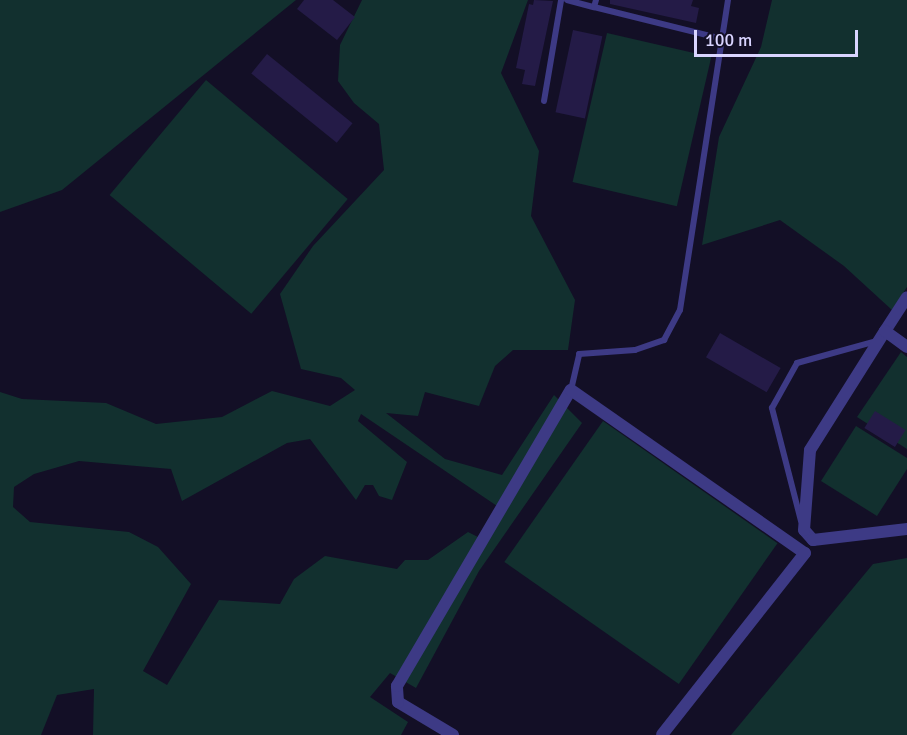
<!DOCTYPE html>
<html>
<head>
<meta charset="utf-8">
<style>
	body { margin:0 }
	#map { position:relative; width:907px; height:735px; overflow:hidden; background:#130f26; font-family:Signika,sans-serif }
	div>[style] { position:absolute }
	.green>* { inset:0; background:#12302f; transform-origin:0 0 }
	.building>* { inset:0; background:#241b47; transform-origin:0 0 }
	.lane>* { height:6px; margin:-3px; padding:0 3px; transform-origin:3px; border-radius:3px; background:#3d3a85 }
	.street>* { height:12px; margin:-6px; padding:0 6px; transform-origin:6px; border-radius:6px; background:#3d3a85 }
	span { translate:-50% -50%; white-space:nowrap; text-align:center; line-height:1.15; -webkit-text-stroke:6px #130f26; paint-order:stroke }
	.scale { position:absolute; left:694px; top:30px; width:164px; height:27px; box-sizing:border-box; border:3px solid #d9d4ff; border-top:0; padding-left:8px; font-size:18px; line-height:21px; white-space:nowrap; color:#d9d4ff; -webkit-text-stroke:4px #130f26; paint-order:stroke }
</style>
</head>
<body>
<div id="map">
	<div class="green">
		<div style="clip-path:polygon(0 0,296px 0,62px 190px,0 212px)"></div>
		<div style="clip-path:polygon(evenodd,362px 0,528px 0,501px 73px,539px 151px,531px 216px,575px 300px,568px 350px,513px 350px,495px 366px,479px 406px,425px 392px,418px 416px,386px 413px,445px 459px,502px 475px,554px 395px,582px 423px,479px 571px,416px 688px,390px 673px,370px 697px,408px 722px,401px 735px,93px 735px,94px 689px,57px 695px,41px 735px,0 735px,0 392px,22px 399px,106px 403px,156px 424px,222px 417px,272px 391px,330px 406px,355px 390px,341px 378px,301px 369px,280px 294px,313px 246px,384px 170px,379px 124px,354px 103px,338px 81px,340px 45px,362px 0,361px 414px,500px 508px,482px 539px,468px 532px,428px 560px,405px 560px,397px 569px,325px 556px,294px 579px,280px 604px,219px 600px,167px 685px,143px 671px,191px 584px,158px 547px,129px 532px,30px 522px,13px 507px,14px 487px,34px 474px,79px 461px,171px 469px,182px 501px,287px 443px,310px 439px,356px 500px,365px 485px,373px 485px,379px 496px,392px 500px,407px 462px,358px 421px,361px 414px)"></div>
		<div style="clip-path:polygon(772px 0,907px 0,907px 287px,892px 310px,844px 266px,780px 220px,702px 245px,719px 137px,761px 47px)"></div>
		<div style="left:607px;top:33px;width:107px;height:153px;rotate:13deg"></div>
		<div style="left:206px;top:80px;width:185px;height:150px;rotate:40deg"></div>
		<div style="clip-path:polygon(901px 352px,907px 357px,907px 449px,857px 417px)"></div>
		<div style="left:603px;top:421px;width:213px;height:172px;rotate:35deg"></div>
		<div style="clip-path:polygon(856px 426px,907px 458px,907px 469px,877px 516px,821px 481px)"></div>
		<div style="clip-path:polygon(907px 558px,907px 735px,731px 735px,873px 564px)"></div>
	</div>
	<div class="building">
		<div style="clip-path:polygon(304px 0,333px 0,355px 17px,337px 40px,297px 9px)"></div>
		<div style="clip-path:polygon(534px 0,553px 1px,535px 86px,522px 84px,525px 70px,516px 68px,529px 4px,533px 5px)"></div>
		<div style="clip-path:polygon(610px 0,693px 0,691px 6px,699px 8px,696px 23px,610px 4px)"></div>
		<div style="left:573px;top:30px;width:30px;height:84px;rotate:12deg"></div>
		<div style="left:267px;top:54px;width:110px;height:25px;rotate:39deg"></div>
		<div style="left:720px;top:333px;width:70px;height:28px;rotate:30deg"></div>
		<div style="left:875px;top:411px;width:36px;height:20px;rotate:32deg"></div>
	</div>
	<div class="lane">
		<div style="left:567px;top:0;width:28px;rotate:15deg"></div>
		<div style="left:596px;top:0;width:7px;rotate:106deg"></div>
		<div style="left:594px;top:7px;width:132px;rotate:14deg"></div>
		<div style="left:544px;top:101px;width:102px;rotate:-80.4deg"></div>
		<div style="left:571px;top:390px;width:37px;rotate:-77deg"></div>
		<div style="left:579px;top:354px;width:56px;rotate:-4.1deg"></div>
		<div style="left:635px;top:350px;width:31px;rotate:-19deg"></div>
		<div style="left:664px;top:340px;width:34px;rotate:-62deg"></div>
		<div style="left:680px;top:310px;width:314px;rotate:-81.2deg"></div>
		<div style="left:801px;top:521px;width:117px;rotate:-104.4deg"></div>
		<div style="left:772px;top:408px;width:51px;rotate:-60.9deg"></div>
		<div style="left:797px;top:363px;width:83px;rotate:-15.4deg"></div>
	</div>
	<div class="street">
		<div style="left:885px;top:331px;width:40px;rotate:-57.1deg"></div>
		<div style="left:813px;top:540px;width:13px;rotate:-132deg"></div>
		<div style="left:804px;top:530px;width:80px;rotate:-85.7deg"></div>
		<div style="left:810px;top:450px;width:141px;rotate:-57.8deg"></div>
		<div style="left:885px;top:331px;width:27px;rotate:36deg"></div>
		<div style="left:813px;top:540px;width:95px;rotate:-6.7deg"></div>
		<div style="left:453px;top:735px;width:64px;rotate:-149deg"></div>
		<div style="left:398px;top:702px;width:16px;rotate:-94deg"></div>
		<div style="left:397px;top:686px;width:343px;rotate:-59.6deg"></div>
		<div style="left:571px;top:390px;width:285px;rotate:34.9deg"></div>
		<div style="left:805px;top:553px;width:231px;rotate:128.2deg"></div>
	</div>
	<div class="scale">100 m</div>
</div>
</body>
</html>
